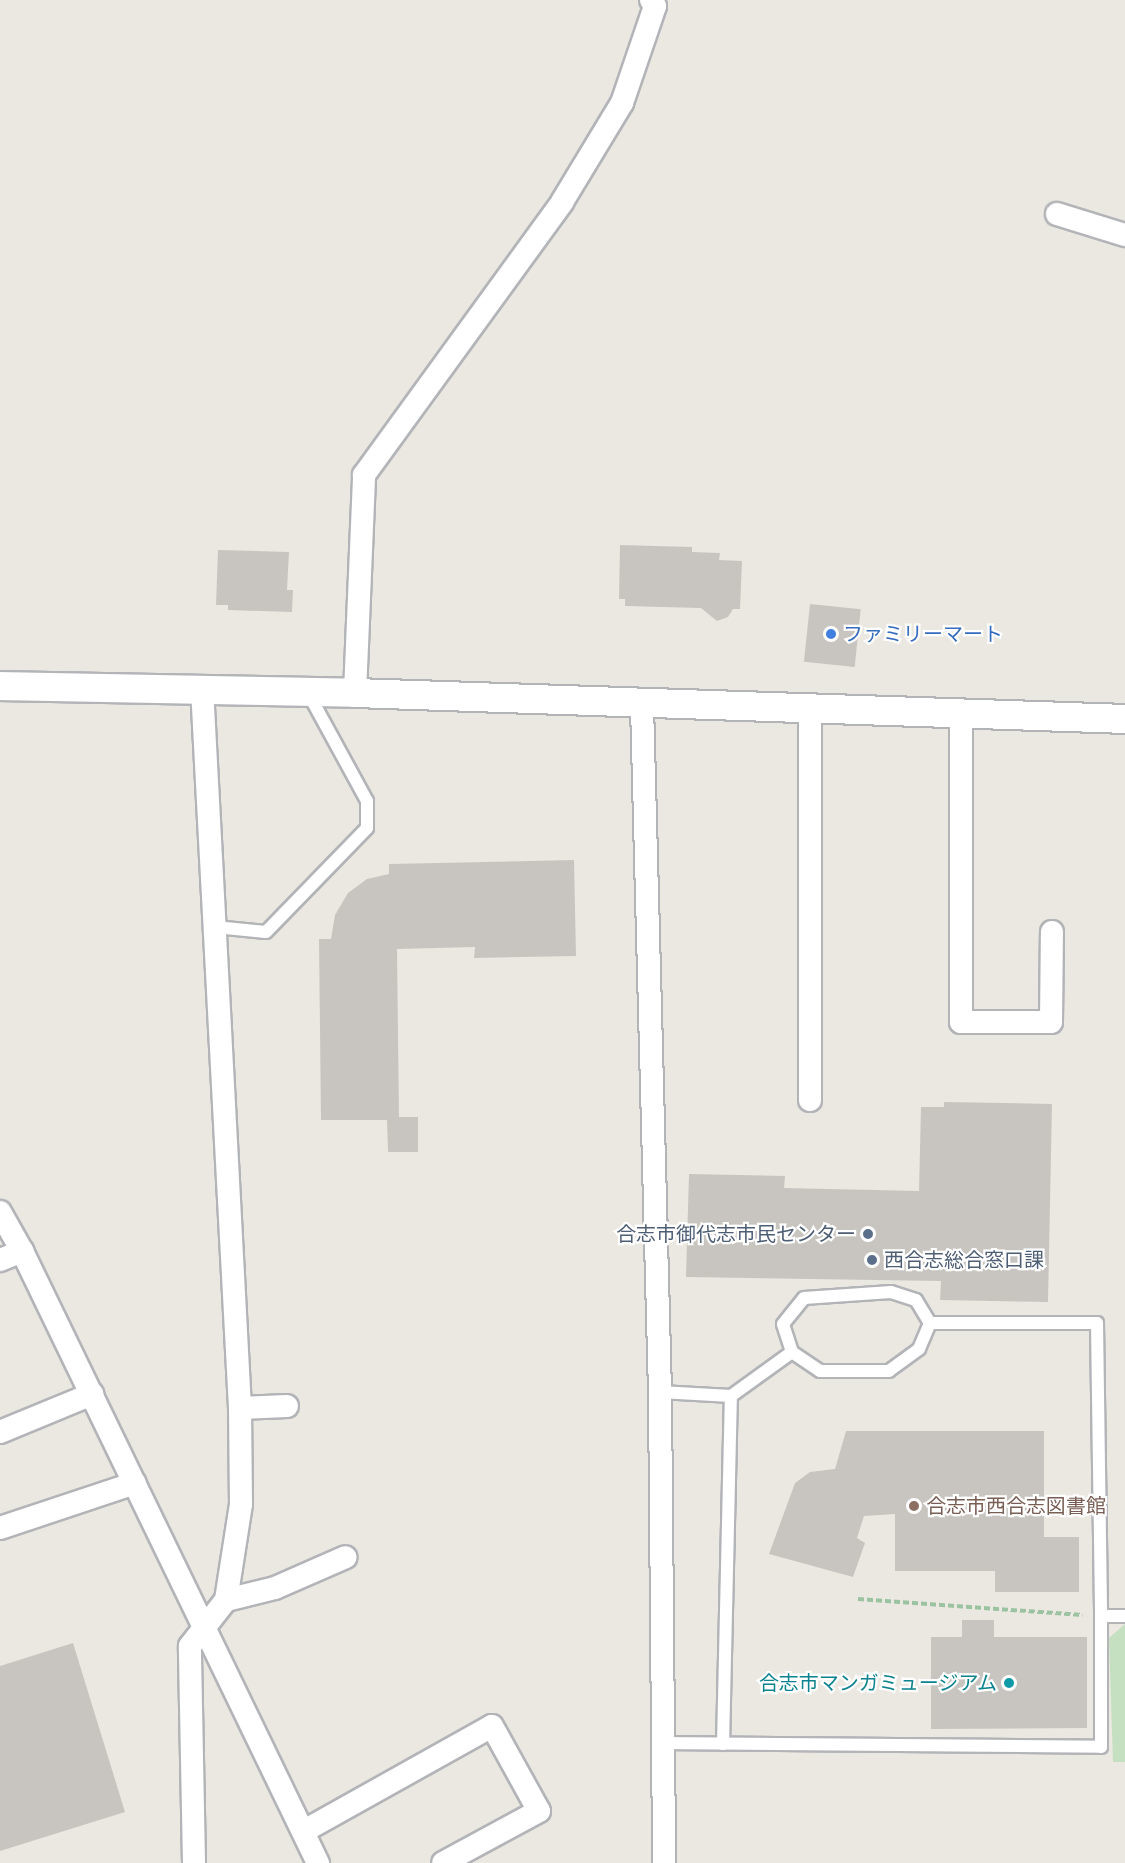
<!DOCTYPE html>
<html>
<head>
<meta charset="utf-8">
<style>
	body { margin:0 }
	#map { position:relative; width:1125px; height:1863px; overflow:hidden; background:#ebe8e1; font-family:Karla,"Noto Sans JP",sans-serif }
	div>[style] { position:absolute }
	.green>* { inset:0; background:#c4e0c0 }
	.building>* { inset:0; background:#c8c5c0; transform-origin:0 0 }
	.path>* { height:4px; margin-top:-2px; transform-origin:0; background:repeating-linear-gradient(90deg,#9bc3a1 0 6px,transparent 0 9px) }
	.roads { filter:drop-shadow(2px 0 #b2b4b8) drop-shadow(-2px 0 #b2b4b8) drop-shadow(0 2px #b2b4b8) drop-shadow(0 -2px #b2b4b8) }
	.service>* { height:12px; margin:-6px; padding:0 6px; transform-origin:6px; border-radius:6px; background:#fff }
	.minor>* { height:22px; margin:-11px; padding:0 11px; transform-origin:11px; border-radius:11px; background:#fff }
	.tertiary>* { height:28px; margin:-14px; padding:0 14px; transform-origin:14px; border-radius:14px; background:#fff }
	.dots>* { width:16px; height:16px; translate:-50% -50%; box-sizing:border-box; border:3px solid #fff; border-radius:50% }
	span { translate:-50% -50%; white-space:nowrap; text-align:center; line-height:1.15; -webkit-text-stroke:4.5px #fff; paint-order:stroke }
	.shop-label { font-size:20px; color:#366cbe }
	.left { translate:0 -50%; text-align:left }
	.service-label { font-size:20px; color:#4e5e75 }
	.right { translate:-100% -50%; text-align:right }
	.education-label { font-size:20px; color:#785e54 }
	.culture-label { font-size:20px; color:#0d838f }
</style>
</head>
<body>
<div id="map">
	<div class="green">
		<div style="clip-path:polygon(1125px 1624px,1125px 1762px,1113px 1762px,1109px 1638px)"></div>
	</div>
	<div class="building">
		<div style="clip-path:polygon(620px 545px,692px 547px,692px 552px,720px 553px,719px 560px,742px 561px,740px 609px,733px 609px,728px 617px,717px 621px,701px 608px,625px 606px,625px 599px,619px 599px)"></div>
		<div style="clip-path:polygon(218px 550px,289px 552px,287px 590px,293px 590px,292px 612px,228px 610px,228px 605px,216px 605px)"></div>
		<div style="left:810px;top:604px;width:51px;height:58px;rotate:6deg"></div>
		<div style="clip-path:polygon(574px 860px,576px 956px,474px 958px,475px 947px,397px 949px,399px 1117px,418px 1117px,418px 1152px,388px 1152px,387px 1120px,321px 1120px,319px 939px,331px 939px,335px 915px,348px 893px,367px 879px,389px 874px,389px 864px)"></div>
		<div style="clip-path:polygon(944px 1102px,1052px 1104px,1048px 1302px,940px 1300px,941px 1281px,686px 1277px,689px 1174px,785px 1176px,784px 1188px,919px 1191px,921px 1107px,944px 1107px)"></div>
		<div style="clip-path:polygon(846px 1431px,1044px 1431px,1044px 1537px,1079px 1537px,1079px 1592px,995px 1592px,995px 1571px,895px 1571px,895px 1514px,864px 1516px,857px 1538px,865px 1543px,853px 1577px,769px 1554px,795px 1483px,810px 1472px,835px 1469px)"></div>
		<div style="clip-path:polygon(962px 1620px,994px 1620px,994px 1637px,1087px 1637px,1087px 1728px,931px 1729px,931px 1637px,962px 1637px)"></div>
		<div style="clip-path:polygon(73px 1643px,125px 1812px,0 1851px,0 1666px)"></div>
	</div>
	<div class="path">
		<div style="left:858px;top:1599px;width:225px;rotate:4.1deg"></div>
	</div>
	<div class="roads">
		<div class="service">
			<div style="left:215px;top:927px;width:51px;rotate:5.6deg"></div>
			<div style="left:266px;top:932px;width:145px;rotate:-45.8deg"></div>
			<div style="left:367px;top:828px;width:27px;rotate:-90deg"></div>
			<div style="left:367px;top:801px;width:123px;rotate:-118.6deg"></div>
			<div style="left:891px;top:1292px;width:26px;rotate:18deg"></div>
			<div style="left:916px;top:1300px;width:27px;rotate:59deg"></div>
			<div style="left:930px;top:1323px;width:28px;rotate:113deg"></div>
			<div style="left:919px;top:1349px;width:37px;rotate:144deg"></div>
			<div style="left:889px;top:1371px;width:69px;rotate:180deg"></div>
			<div style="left:820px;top:1371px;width:34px;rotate:-146deg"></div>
			<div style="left:792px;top:1352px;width:29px;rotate:-108deg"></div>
			<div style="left:783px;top:1324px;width:33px;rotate:-51deg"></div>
			<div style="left:804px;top:1298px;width:87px;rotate:-3.9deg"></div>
			<div style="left:930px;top:1323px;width:167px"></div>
			<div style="left:1097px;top:1323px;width:293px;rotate:89.2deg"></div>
			<div style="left:1101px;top:1616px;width:24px"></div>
			<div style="left:660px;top:1392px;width:71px;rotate:3.2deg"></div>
			<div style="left:731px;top:1396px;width:75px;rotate:-35.8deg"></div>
			<div style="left:664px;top:1743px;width:437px;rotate:0.5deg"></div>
			<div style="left:1101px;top:1747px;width:131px;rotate:-90deg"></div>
			<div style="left:723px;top:1744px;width:348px;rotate:-88.7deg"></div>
		</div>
		<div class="minor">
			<div style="left:1057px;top:214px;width:71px;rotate:17.2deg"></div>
			<div style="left:355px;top:693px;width:218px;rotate:-87.6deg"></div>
			<div style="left:364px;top:475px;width:337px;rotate:-54deg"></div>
			<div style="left:562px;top:202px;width:116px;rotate:-58.8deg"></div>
			<div style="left:622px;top:103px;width:102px;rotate:-71.2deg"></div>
			<div style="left:655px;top:6px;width:7px;rotate:-124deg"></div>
			<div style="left:642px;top:705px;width:687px;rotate:88.5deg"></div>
			<div style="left:660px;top:1392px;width:471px;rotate:89.5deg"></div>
			<div style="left:961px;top:714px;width:308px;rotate:90deg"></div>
			<div style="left:961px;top:1022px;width:90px"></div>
			<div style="left:1051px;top:1022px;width:90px;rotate:-89.4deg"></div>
			<div style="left:810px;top:1100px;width:390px;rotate:-90deg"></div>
			<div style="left:0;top:1212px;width:45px;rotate:60.6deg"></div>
			<div style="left:22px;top:1251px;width:680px;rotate:64.19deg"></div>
			<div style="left:0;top:1260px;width:24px;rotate:-22deg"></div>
			<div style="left:240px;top:1408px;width:47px;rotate:-2.4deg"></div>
			<div style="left:0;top:1432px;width:100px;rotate:-22.4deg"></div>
			<div style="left:0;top:1528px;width:142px;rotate:-18.4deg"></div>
			<div style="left:226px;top:1600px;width:50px;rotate:-13.8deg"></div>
			<div style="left:275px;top:1588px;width:77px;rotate:-23.6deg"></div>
			<div style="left:304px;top:1831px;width:215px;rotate:-29.2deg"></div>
			<div style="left:492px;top:1726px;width:97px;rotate:61.1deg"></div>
			<div style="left:539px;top:1811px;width:109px;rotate:151.6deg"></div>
			<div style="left:194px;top:1863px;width:217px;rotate:-91.1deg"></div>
			<div style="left:190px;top:1646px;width:58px;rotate:-52deg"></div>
			<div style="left:226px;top:1600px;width:97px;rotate:-81.1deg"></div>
			<div style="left:241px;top:1504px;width:96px;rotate:-90.6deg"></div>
			<div style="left:240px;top:1408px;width:721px;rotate:-93.02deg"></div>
		</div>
		<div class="tertiary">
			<div style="left:0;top:686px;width:355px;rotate:1.1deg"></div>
			<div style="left:355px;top:693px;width:770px;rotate:1.93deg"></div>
		</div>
	</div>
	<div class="dots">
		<div style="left:831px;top:634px;background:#3f7fe0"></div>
		<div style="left:868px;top:1234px;background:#5c6f8a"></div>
		<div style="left:872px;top:1260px;background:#5c6f8a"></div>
		<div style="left:914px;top:1506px;background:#8d6e63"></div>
		<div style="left:1009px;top:1683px;background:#0f9aa8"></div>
	</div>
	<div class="shop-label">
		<span class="left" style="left:843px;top:634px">ファミリーマート</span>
	</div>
	<div class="service-label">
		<span class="right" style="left:856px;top:1234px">合志市御代志市民センター</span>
		<span class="left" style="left:884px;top:1260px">西合志総合窓口課</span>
	</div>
	<div class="education-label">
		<span class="left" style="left:926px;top:1506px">合志市西合志図書館</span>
	</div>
	<div class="culture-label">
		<span class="right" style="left:997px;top:1683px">合志市マンガミュージアム</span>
	</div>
</div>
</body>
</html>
